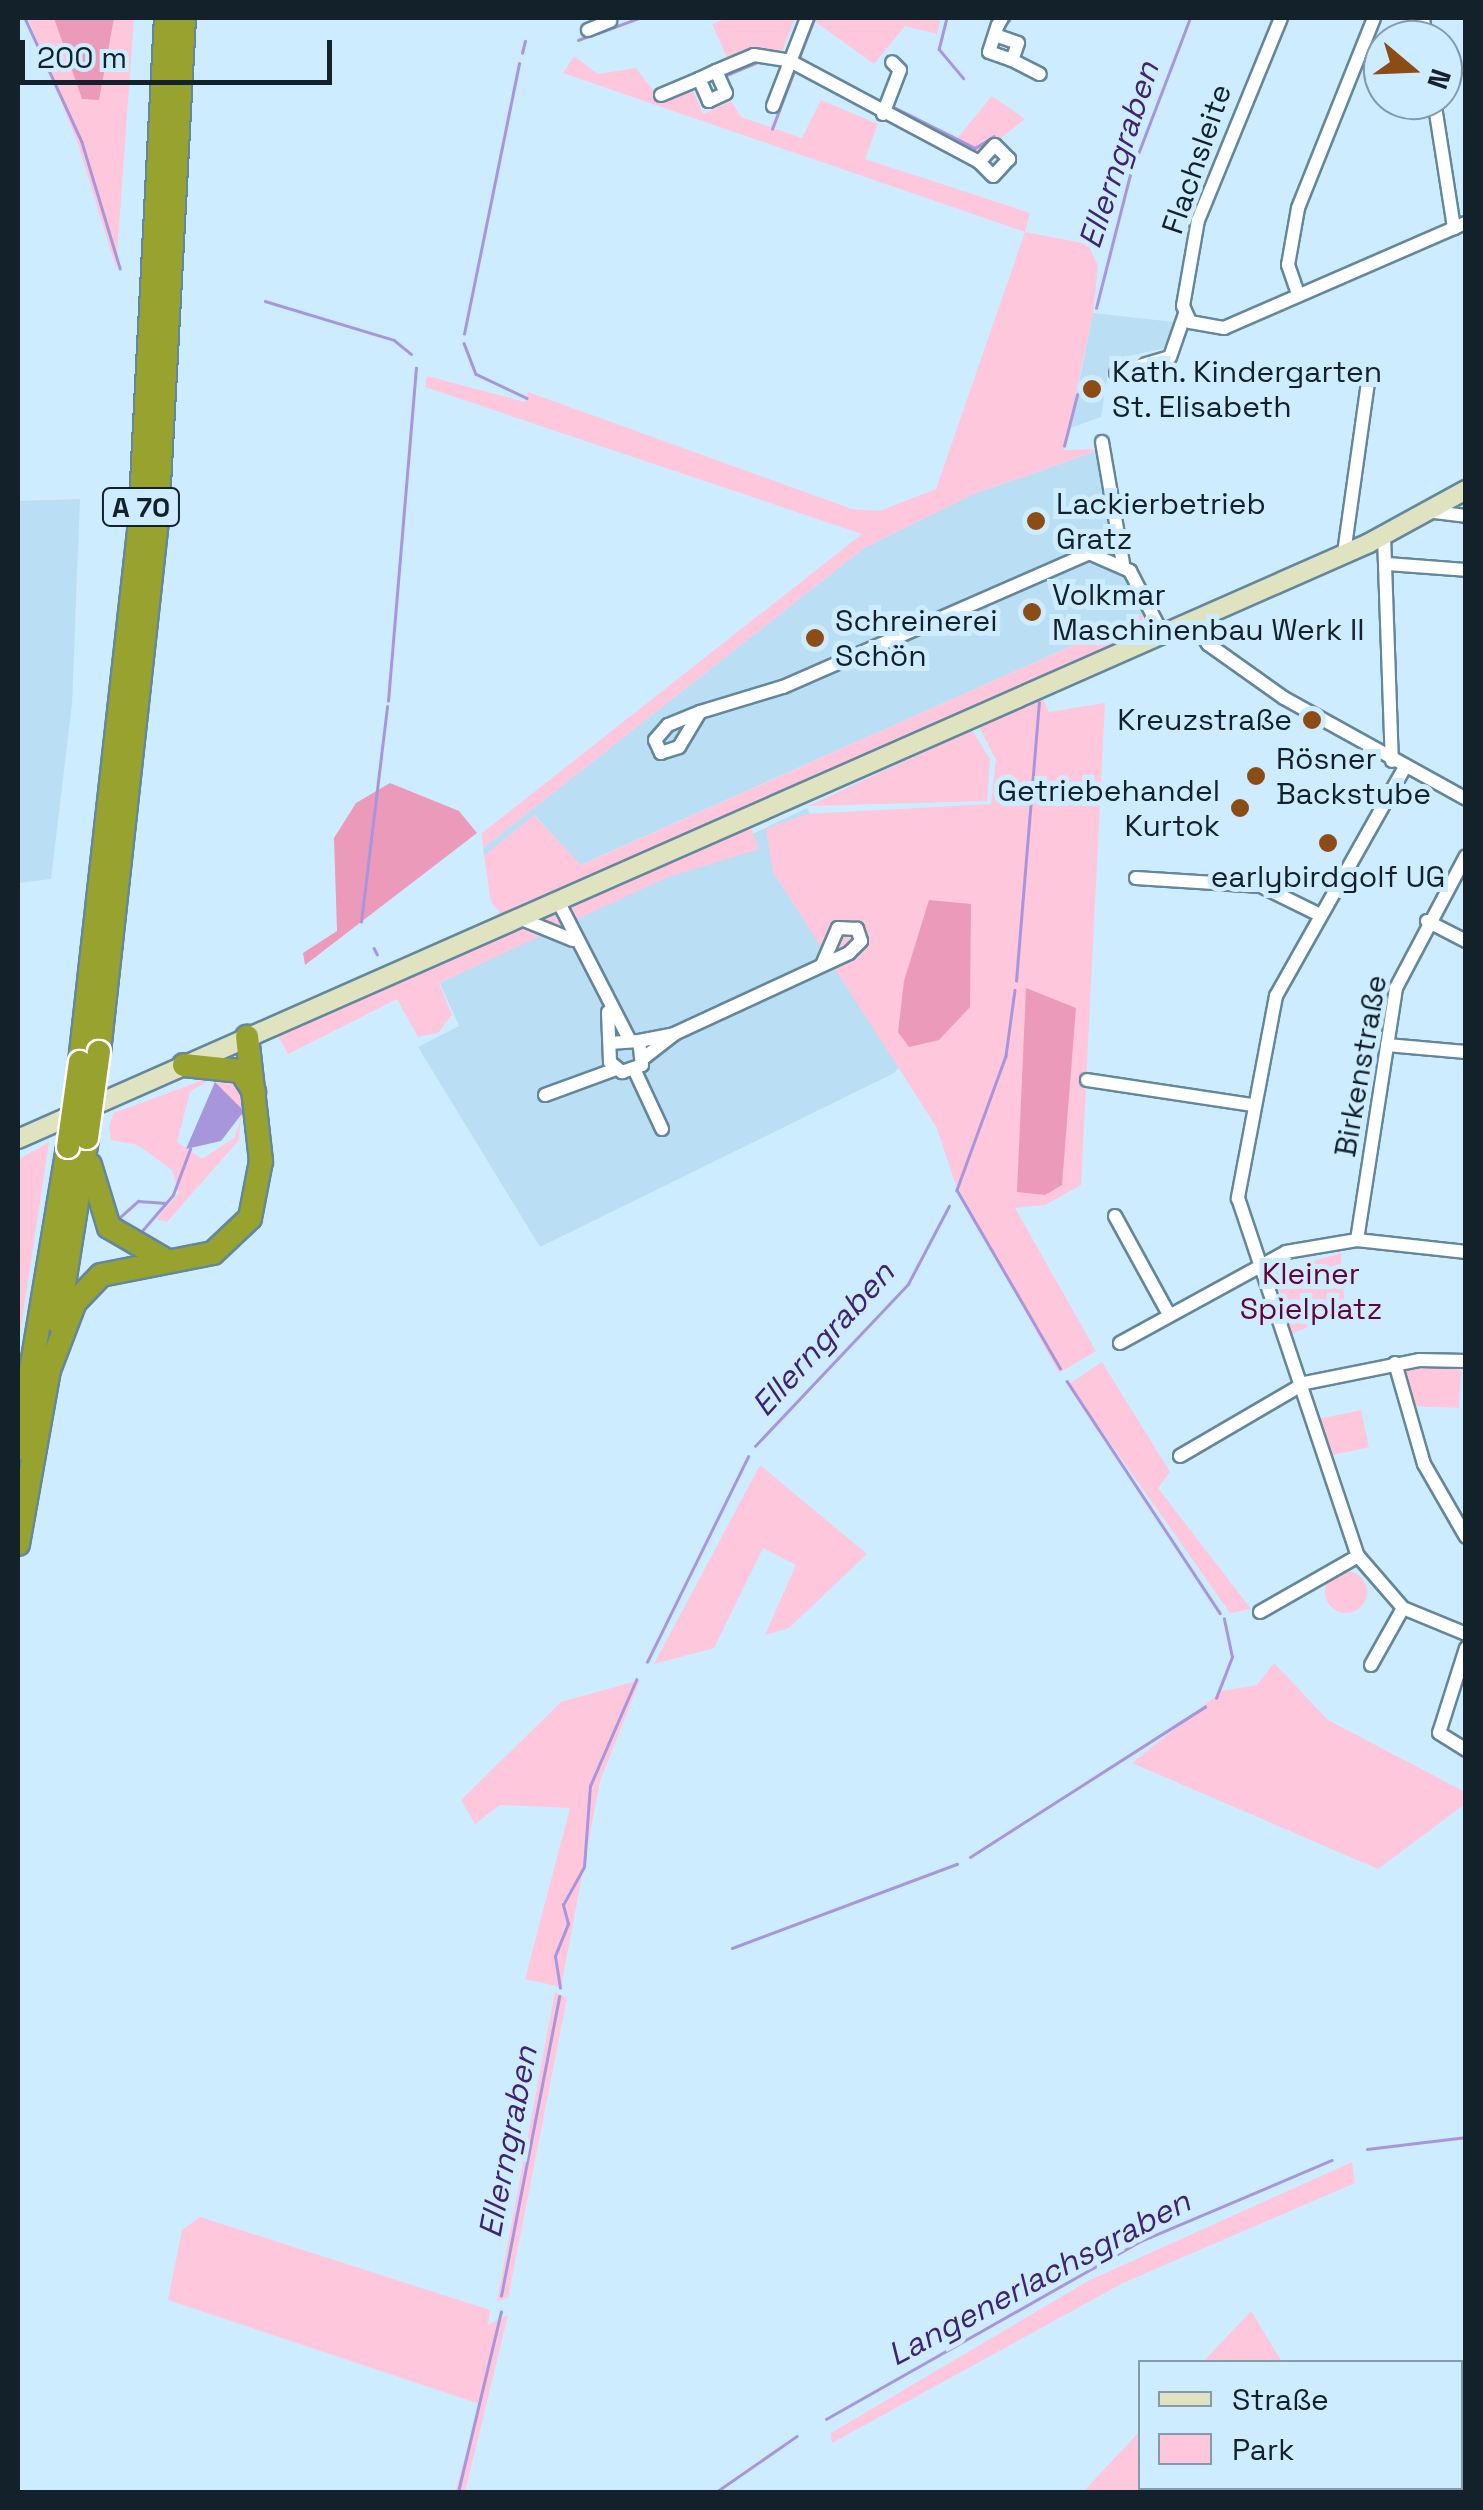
<!DOCTYPE html>
<html>
<head>
<meta charset="utf-8">
<style>
	body { margin:0 }
	#map { position:relative; width:1483px; height:2510px; overflow:hidden; background:#ceecff; font-family:"Space Grotesk",sans-serif }
	div>[style] { position:absolute }
	.built>* { inset:0; background:#badef4 }
	.green>* { inset:0; background:#fec7db; transform-origin:0 0 }
	.round { border-radius:50% }
	.forest>* { inset:0; background:#eb9bb9 }
	.water>* { inset:0; background:#a896dc }
	.stream>* { height:2.5px; margin:-1.25px; padding:0 1.25px; transform-origin:1.25px; border-radius:1.25px; background:#a896dc }
	.roads { filter:drop-shadow(2px 0 #63879c) drop-shadow(-2px 0 #63879c) drop-shadow(0 2px #63879c) drop-shadow(0 -2px #63879c) }
	.minor>* { height:12px; margin:-6px; padding:0 6px; transform-origin:6px; border-radius:6px; background:#fff }
	.secondary>* { height:18px; margin:-9px; padding:0 9px; transform-origin:9px; border-radius:9px; background:#e0e3c0 }
	.motorway>* { height:22px; margin:-11px; padding:0 11px; transform-origin:11px; border-radius:11px; background:#97a32e }
	.bridges { filter:drop-shadow(2px 0 #fff) drop-shadow(-2px 0 #fff) drop-shadow(0 2px #fff) drop-shadow(0 -2px #fff) }
	.motorway-bridge>* { height:22px; margin:-11px; padding:0 11px; transform-origin:11px; border-radius:11px; background:#97a32e }
	.dots>* { width:28px; height:28px; translate:-50% -50%; box-sizing:border-box; border:5px solid #ceecff; border-radius:50% }
	span { translate:-50% -50%; white-space:nowrap; text-align:center; line-height:1.15; -webkit-text-stroke:10px #ceecff; paint-order:stroke }
	.shield-label span { padding:2px 8px; background:#ceecff; border:2px solid; border-radius:8px; -webkit-text-stroke-width:0 }
	.shield-label { font-size:28px; color:#13212a; font-weight:700 }
	.street-label { font-size:30px; color:#13212a }
	.poi-label { font-size:30px; color:#13212a }
	.left { translate:0 -50%; text-align:left }
	.right { translate:-100% -50%; text-align:right }
	.park-label { font-size:30px; color:#640338 }
	.water-label { font-size:32px; color:#402274; font-style:italic }
	.frame { position:absolute; inset:0; border:20px solid #13212a; pointer-events:none }
	.legend { position:absolute; left:1138px; top:2360px; width:325px; height:130px; box-sizing:border-box; background:#ceecff; border:2px solid #839baa; margin:0; padding:12px 18px; list-style:none; font-size:30px; color:#13212a }
	.legend li { display:flex; align-items:center; gap:20px; height:50px }
	.legend b { width:50px; border:2px solid #839baa }
	.north { position:absolute; left:1363px; top:20px; width:100px; height:100px; box-sizing:border-box; background:#ceecff; border:2px solid #839baa; border-radius:50%; rotate:109deg; font-size:28px; font-weight:700; line-height:40px; text-align:center; color:#13212a }
	.north::after { content:''; display:block; margin:auto; width:35px; height:45px; background:#8c4c16; clip-path:polygon(50% 0,100% 100%,50% 72%,0 100%) }
	.scale { position:absolute; left:20px; top:40px; width:312px; height:45px; box-sizing:border-box; border:5px solid #13212a; border-top:0; padding-left:12px; font-size:30px; line-height:35px; white-space:nowrap; color:#13212a; -webkit-text-stroke:8px #ceecff; paint-order:stroke }
</style>
</head>
<body>
<div id="map">
	<div class="built">
		<div style="clip-path:polygon(1093px 313px,1174px 322px,1171px 347px,1110px 360px,1101px 417px,1070px 428px)"></div>
		<div style="clip-path:polygon(1102px 449px,1123px 563px,1145px 613px,580px 865px,535px 815px,484px 856px,483px 848px,864px 548px,974px 494px)"></div>
		<div style="clip-path:polygon(80px 499px,72px 704px,51px 879px,18px 883px,18px 501px)"></div>
		<div style="clip-path:polygon(807px 808px,910px 1054px,894px 1073px,540px 1247px,418px 1047px,459px 1026px,440px 983px)"></div>
	</div>
	<div class="green">
		<div style="clip-path:polygon(28px 18px,134px 18px,116px 268px,78px 144px)"></div>
		<div style="clip-path:polygon(728px 18px,795px 18px,781px 54px,729px 62px,712px 24px)"></div>
		<div style="clip-path:polygon(810px 18px,928px 18px,940px 21px,937px 34px,905px 26px,874px 64px)"></div>
		<div style="clip-path:polygon(574px 56px,598px 74px,636px 68px,661px 101px,692px 89px,703px 114px,731px 101px,741px 117px,802px 138px,821px 100px,878px 124px,865px 159px,1030px 213px,1025px 232px,1088px 244px,1098px 266px,1093px 313px,1064px 450px,1102px 449px,974px 494px,864px 548px,483px 848px,482px 833px,862px 534px,425px 387px,427px 376px,525px 402px,528px 392px,852px 509px,880px 511px,936px 489px,1025px 232px,563px 73px)"></div>
		<div style="clip-path:polygon(992px 96px,1025px 119px,976px 158px,954px 142px)"></div>
		<div style="clip-path:polygon(1145px 613px,1137px 635px,887px 746px,502px 915px,491px 902px,484px 856px,534px 815px,581px 865px)"></div>
		<div style="clip-path:polygon(1042px 697px,1049px 712px,1105px 703px,1081px 1185px,1045px 1205px,1015px 1208px,1096px 1351px,1059px 1373px,954px 1180px,937px 1128px,773px 872px,766px 829px,806px 814px,991px 804px,996px 760px,978px 725px)"></div>
		<div style="clip-path:polygon(972px 730px,990px 759px,987px 801px,808px 806px)"></div>
		<div style="clip-path:polygon(747px 817px,759px 849px,668px 877px,439px 983px,452px 1015px,438px 1033px,418px 1037px,397px 999px,288px 1054px,273px 1027px)"></div>
		<div style="clip-path:polygon(evenodd,214px 1076px,243px 1089px,239px 1140px,167px 1222px,156px 1219px,179px 1193px,172px 1170px,138px 1145px,111px 1140px,109px 1126px,114px 1113px,214px 1076px,212px 1078px,244px 1112px,234px 1138px,202px 1159px,177px 1142px,190px 1092px,212px 1078px)"></div>
		<div style="clip-path:polygon(49px 1142px,19px 1340px,18px 1345px,18px 1160px)"></div>
		<div style="clip-path:polygon(1341px 1253px,1345px 1310px,1292px 1334px,1274px 1273px)"></div>
		<div style="clip-path:polygon(1462px 1361px,1459px 1408px,1409px 1406px,1397px 1364px)"></div>
		<div style="clip-path:polygon(1102px 1362px,1170px 1472px,1158px 1488px,1251px 1609px,1230px 1613px,1069px 1384px)"></div>
		<div style="left:1361px;top:1410px;width:38px;height:46px;rotate:78deg"></div>
		<div style="clip-path:polygon(760px 1465px,867px 1554px,789px 1628px,765px 1635px,796px 1565px,763px 1548px,714px 1648px,654px 1664px)"></div>
		<div class="round" style="left:1325px;top:1571px;width:42px;height:42px"></div>
		<div style="clip-path:polygon(1274px 1663px,1328px 1720px,1465px 1792px,1465px 1804px,1378px 1869px,1132px 1763px,1222px 1691px,1257px 1685px)"></div>
		<div style="clip-path:polygon(640px 1680px,600px 1781px,561px 1987px,525px 1979px,570px 1808px,500px 1805px,475px 1824px,461px 1800px,561px 1702px)"></div>
		<div style="clip-path:polygon(555px 1992px,567px 1998px,508px 2298px,497px 2301px)"></div>
		<div style="clip-path:polygon(1352px 2162px,1355px 2183px,1123px 2283px,832px 2443px,831px 2433px,1088px 2281px)"></div>
		<div style="clip-path:polygon(200px 2217px,490px 2310px,488px 2325px,508px 2315px,465px 2492px,455px 2492px,480px 2404px,168px 2300px,182px 2230px)"></div>
		<div style="clip-path:polygon(1251px 2311px,1282px 2362px,1203px 2362px)"></div>
		<div style="clip-path:polygon(1140px 2431px,1140px 2488px,1298px 2492px,1083px 2492px)"></div>
	</div>
	<div class="forest">
		<div style="clip-path:polygon(54px 18px,114px 18px,99px 100px,82px 99px)"></div>
		<div style="clip-path:polygon(390px 783px,459px 811px,477px 833px,305px 965px,303px 953px,337px 931px,334px 838px,356px 803px)"></div>
		<div style="clip-path:polygon(929px 900px,971px 904px,970px 1007px,939px 1040px,909px 1047px,898px 1032px,904px 981px)"></div>
		<div style="clip-path:polygon(1026px 988px,1076px 1008px,1062px 1185px,1045px 1195px,1017px 1192px)"></div>
	</div>
	<div class="water">
		<div style="clip-path:polygon(215px 1082px,244px 1111px,221px 1141px,186px 1149px)"></div>
	</div>
	<div class="stream">
		<div style="left:25px;top:18px;width:136px;rotate:65.3deg"></div>
		<div style="left:82px;top:142px;width:132px;rotate:73.2deg"></div>
		<div style="left:815px;top:18px;width:44px;rotate:111.3deg"></div>
		<div style="left:799px;top:59px;width:30px;rotate:28deg"></div>
		<div style="left:947px;top:18px;width:32px;rotate:104deg"></div>
		<div style="left:939px;top:49px;width:38px;rotate:50deg"></div>
		<div style="left:1009px;top:21px;width:3px;rotate:-72deg"></div>
		<div style="left:598px;top:33px;width:44px;rotate:-20.1deg"></div>
		<div style="left:578px;top:40px;width:14px;rotate:-21deg"></div>
		<div style="left:522px;top:53px;width:12px;rotate:-76deg"></div>
		<div style="left:727px;top:75px;width:34px;rotate:-23deg"></div>
		<div style="left:892px;top:106px;width:93px;rotate:26.8deg"></div>
		<div style="left:975px;top:148px;width:22px;rotate:-32deg"></div>
		<div style="left:772px;top:129px;width:59px;rotate:-69.1deg"></div>
		<div style="left:265px;top:301px;width:135px;rotate:16.8deg"></div>
		<div style="left:394px;top:340px;width:22px;rotate:39deg"></div>
		<div style="left:1096px;top:308px;width:137px;rotate:-75.7deg"></div>
		<div style="left:1130px;top:175px;width:168px;rotate:-69.1deg"></div>
		<div style="left:464px;top:334px;width:276px;rotate:-78.5deg"></div>
		<div style="left:464px;top:343px;width:33px;rotate:69deg"></div>
		<div style="left:476px;top:374px;width:56px;rotate:25.2deg"></div>
		<div style="left:1064px;top:446px;width:53px;rotate:-75.7deg"></div>
		<div style="left:388px;top:701px;width:334px;rotate:-85.2deg"></div>
		<div style="left:361px;top:922px;width:217px;rotate:-83.1deg"></div>
		<div style="left:374px;top:948px;width:7px;rotate:63deg"></div>
		<div style="left:1016px;top:981px;width:279px;rotate:-85.3deg"></div>
		<div style="left:1015px;top:990px;width:67px;rotate:97.8deg"></div>
		<div style="left:1006px;top:1056px;width:143px;rotate:110.1deg"></div>
		<div style="left:957px;top:1190px;width:206px;rotate:59.9deg"></div>
		<div style="left:118px;top:1219px;width:27px;rotate:-42deg"></div>
		<div style="left:138px;top:1201px;width:28px;rotate:4deg"></div>
		<div style="left:140px;top:1233px;width:50px;rotate:-49deg"></div>
		<div style="left:173px;top:1195px;width:49px;rotate:-69.7deg"></div>
		<div style="left:1067px;top:1381px;width:278px;rotate:56.6deg"></div>
		<div style="left:755px;top:1446px;width:223px;rotate:-46.6deg"></div>
		<div style="left:908px;top:1284px;width:88px;rotate:-62.3deg"></div>
		<div style="left:647px;top:1662px;width:229px;rotate:-63.8deg"></div>
		<div style="left:1216px;top:1698px;width:44px;rotate:-68.7deg"></div>
		<div style="left:1232px;top:1657px;width:39px;rotate:-102deg"></div>
		<div style="left:970px;top:1857px;width:279px;rotate:-32.6deg"></div>
		<div style="left:732px;top:1948px;width:240px;rotate:-20.5deg"></div>
		<div style="left:560px;top:1988px;width:32px;rotate:-99deg"></div>
		<div style="left:555px;top:1956px;width:35px;rotate:-68deg"></div>
		<div style="left:568px;top:1924px;width:20px;rotate:-105deg"></div>
		<div style="left:563px;top:1905px;width:43px;rotate:-61.1deg"></div>
		<div style="left:584px;top:1867px;width:81px;rotate:-85.8deg"></div>
		<div style="left:590px;top:1786px;width:116px;rotate:-66.5deg"></div>
		<div style="left:1367px;top:2149px;width:100px;rotate:-6.9deg"></div>
		<div style="left:501px;top:2296px;width:305px;rotate:-79deg"></div>
		<div style="left:826px;top:2419px;width:362px;rotate:-29.5deg"></div>
		<div style="left:1141px;top:2241px;width:207px;rotate:-23deg"></div>
		<div style="left:458px;top:2492px;width:185px;rotate:-76.6deg"></div>
		<div style="left:716px;top:2492px;width:98px;rotate:-34.7deg"></div>
	</div>
	<div class="roads">
		<div class="minor">
			<div style="left:1281px;top:18px;width:218px;rotate:112.3deg"></div>
			<div style="left:1198px;top:220px;width:87px;rotate:99.9deg"></div>
			<div style="left:1183px;top:306px;width:17px;rotate:66deg"></div>
			<div style="left:1190px;top:322px;width:35px;rotate:10deg"></div>
			<div style="left:1224px;top:328px;width:264px;rotate:-23.5deg"></div>
			<div style="left:1423px;top:18px;width:22px;rotate:82deg"></div>
			<div style="left:588px;top:30px;width:24px;rotate:-22deg"></div>
			<div style="left:995px;top:35px;width:24px;rotate:19deg"></div>
			<div style="left:1018px;top:43px;width:18px;rotate:109deg"></div>
			<div style="left:1012px;top:60px;width:24px;rotate:-161deg"></div>
			<div style="left:989px;top:52px;width:28px;rotate:-72deg"></div>
			<div style="left:998px;top:25px;width:8px;rotate:-60deg"></div>
			<div style="left:1012px;top:60px;width:31px;rotate:27deg"></div>
			<div style="left:716px;top:71px;width:24px;rotate:66deg"></div>
			<div style="left:726px;top:93px;width:19px;rotate:155deg"></div>
			<div style="left:709px;top:101px;width:24px;rotate:-114deg"></div>
			<div style="left:699px;top:79px;width:19px;rotate:-25deg"></div>
			<div style="left:716px;top:71px;width:41px;rotate:-22.8deg"></div>
			<div style="left:754px;top:55px;width:36px;rotate:9deg"></div>
			<div style="left:790px;top:61px;width:214px;rotate:28.1deg"></div>
			<div style="left:661px;top:95px;width:41px;rotate:-22.8deg"></div>
			<div style="left:1434px;top:100px;width:130px;rotate:81.1deg"></div>
			<div style="left:773px;top:106px;width:94px;rotate:-68.9deg"></div>
			<div style="left:883px;top:114px;width:47px;rotate:-68.9deg"></div>
			<div style="left:900px;top:70px;width:11px;rotate:-135deg"></div>
			<div style="left:995px;top:145px;width:20px;rotate:45deg"></div>
			<div style="left:1009px;top:159px;width:23px;rotate:133deg"></div>
			<div style="left:993px;top:176px;width:20px;rotate:-135deg"></div>
			<div style="left:979px;top:162px;width:23px;rotate:-47deg"></div>
			<div style="left:1297px;top:291px;width:28px;rotate:-109deg"></div>
			<div style="left:1288px;top:265px;width:58px;rotate:-80deg"></div>
			<div style="left:1298px;top:208px;width:205px;rotate:-68.2deg"></div>
			<div style="left:1116px;top:373px;width:56px;rotate:-16.5deg"></div>
			<div style="left:1170px;top:357px;width:46px;rotate:-70.8deg"></div>
			<div style="left:1102px;top:442px;width:123px;rotate:80.2deg"></div>
			<div style="left:1434px;top:512px;width:32px;rotate:7deg"></div>
			<div style="left:1384px;top:536px;width:225px;rotate:88deg"></div>
			<div style="left:1344px;top:553px;width:172px;rotate:-82deg"></div>
			<div style="left:1387px;top:564px;width:79px;rotate:4.3deg"></div>
			<div style="left:1192px;top:620px;width:29px;rotate:56deg"></div>
			<div style="left:1208px;top:644px;width:93px;rotate:35.4deg"></div>
			<div style="left:1284px;top:698px;width:208px;rotate:29deg"></div>
			<div style="left:700px;top:712px;width:41px;rotate:121deg"></div>
			<div style="left:679px;top:747px;width:19px;rotate:162deg"></div>
			<div style="left:661px;top:753px;width:14px;rotate:-115deg"></div>
			<div style="left:655px;top:740px;width:20px;rotate:-49deg"></div>
			<div style="left:668px;top:725px;width:35px;rotate:-22deg"></div>
			<div style="left:700px;top:712px;width:87px;rotate:-16.8deg"></div>
			<div style="left:783px;top:687px;width:334px;rotate:-23.6deg"></div>
			<div style="left:1089px;top:553px;width:45px;rotate:23.7deg"></div>
			<div style="left:1130px;top:571px;width:70px;rotate:62.7deg"></div>
			<div style="left:1405px;top:767px;width:263px;rotate:119.4deg"></div>
			<div style="left:1276px;top:996px;width:206px;rotate:100.7deg"></div>
			<div style="left:1238px;top:1198px;width:378px;rotate:71.5deg"></div>
			<div style="left:1358px;top:1556px;width:69px;rotate:49.1deg"></div>
			<div style="left:1403px;top:1608px;width:68px;rotate:22.4deg"></div>
			<div style="left:1136px;top:878px;width:125px;rotate:3.7deg"></div>
			<div style="left:1261px;top:886px;width:64px;rotate:26.2deg"></div>
			<div style="left:557px;top:899px;width:155px;rotate:62.8deg"></div>
			<div style="left:519px;top:918px;width:58px;rotate:22.2deg"></div>
			<div style="left:1427px;top:921px;width:44px;rotate:27.1deg"></div>
			<div style="left:608px;top:1012px;width:50px;rotate:87.7deg"></div>
			<div style="left:610px;top:1062px;width:16px;rotate:40deg"></div>
			<div style="left:622px;top:1072px;width:21px;rotate:-19deg"></div>
			<div style="left:642px;top:1065px;width:24px;rotate:-97deg"></div>
			<div style="left:639px;top:1041px;width:26px;rotate:176deg"></div>
			<div style="left:639px;top:1041px;width:36px;rotate:-11deg"></div>
			<div style="left:1387px;top:1045px;width:79px;rotate:5.1deg"></div>
			<div style="left:645px;top:1057px;width:37px;rotate:-38deg"></div>
			<div style="left:674px;top:1034px;width:193px;rotate:-24.8deg"></div>
			<div style="left:849px;top:953px;width:17px;rotate:-45deg"></div>
			<div style="left:861px;top:941px;width:13px;rotate:-108deg"></div>
			<div style="left:857px;top:929px;width:19px;rotate:-177deg"></div>
			<div style="left:838px;top:928px;width:40px;rotate:113.4deg"></div>
			<div style="left:635px;top:1071px;width:64px;rotate:65deg"></div>
			<div style="left:1087px;top:1080px;width:167px;rotate:8.6deg"></div>
			<div style="left:545px;top:1095px;width:76px;rotate:-20.1deg"></div>
			<div style="left:1115px;top:1216px;width:108px;rotate:61.3deg"></div>
			<div style="left:1357px;top:1240px;width:255px;rotate:-81.2deg"></div>
			<div style="left:1396px;top:988px;width:149px;rotate:-62.1deg"></div>
			<div style="left:1120px;top:1343px;width:189px;rotate:-28.7deg"></div>
			<div style="left:1286px;top:1252px;width:72px;rotate:-9.6deg"></div>
			<div style="left:1357px;top:1240px;width:110px;rotate:6.3deg"></div>
			<div style="left:1395px;top:1363px;width:105px;rotate:74deg"></div>
			<div style="left:1424px;top:1464px;width:84px;rotate:60.1deg"></div>
			<div style="left:1180px;top:1456px;width:145px;rotate:-30.3deg"></div>
			<div style="left:1305px;top:1383px;width:116px;rotate:-11.4deg"></div>
			<div style="left:1419px;top:1360px;width:47px;rotate:1.2deg"></div>
			<div style="left:1260px;top:1612px;width:113px;rotate:-29.7deg"></div>
			<div style="left:1466px;top:1648px;width:89px;rotate:107.6deg"></div>
			<div style="left:1439px;top:1733px;width:32px;rotate:32deg"></div>
			<div style="left:1371px;top:1665px;width:65px;rotate:-60.7deg"></div>
		</div>
		<div class="secondary">
			<div style="left:18px;top:1139px;width:1477px;rotate:-23.8deg"></div>
			<div style="left:1369px;top:543px;width:111px;rotate:-28.7deg"></div>
		</div>
		<div class="motorway">
			<div style="left:99px;top:1052px;width:534px;rotate:-83.77deg"></div>
			<div style="left:157px;top:521px;width:504px;rotate:-86.93deg"></div>
			<div style="left:80px;top:1062px;width:543px;rotate:-83.66deg"></div>
			<div style="left:140px;top:522px;width:505px;rotate:-87.05deg"></div>
			<div style="left:184px;top:1065px;width:57px;rotate:6deg"></div>
			<div style="left:241px;top:1071px;width:25px;rotate:58deg"></div>
			<div style="left:90px;top:1165px;width:65px;rotate:73deg"></div>
			<div style="left:109px;top:1227px;width:61px;rotate:30.3deg"></div>
			<div style="left:58px;top:1322px;width:186px;rotate:-81deg"></div>
			<div style="left:49px;top:1370px;width:73px;rotate:-69.1deg"></div>
			<div style="left:75px;top:1302px;width:37px;rotate:-46deg"></div>
			<div style="left:101px;top:1275px;width:114px;rotate:-11.1deg"></div>
			<div style="left:213px;top:1253px;width:51px;rotate:-43.4deg"></div>
			<div style="left:250px;top:1218px;width:58px;rotate:-79.1deg"></div>
			<div style="left:261px;top:1161px;width:125px;rotate:-96.4deg"></div>
			<div style="left:18px;top:1449px;width:306px;rotate:-80.6deg"></div>
			<div style="left:18px;top:1544px;width:188px;rotate:-79.9deg"></div>
		</div>
	</div>
	<div class="bridges">
		<div class="motorway-bridge">
			<div style="left:87px;top:1138px;width:87px;rotate:-82.1deg"></div>
			<div style="left:68px;top:1147px;width:86px;rotate:-82deg"></div>
		</div>
	</div>
	<div class="dots">
		<div style="left:1092px;top:389px;background:#8c4c16"></div>
		<div style="left:1036px;top:521px;background:#8c4c16"></div>
		<div style="left:1032px;top:612px;background:#8c4c16"></div>
		<div style="left:815px;top:638px;background:#8c4c16"></div>
		<div style="left:1312px;top:720px;background:#8c4c16"></div>
		<div style="left:1256px;top:776px;background:#8c4c16"></div>
		<div style="left:1240px;top:808px;background:#8c4c16"></div>
		<div style="left:1328px;top:843px;background:#8c4c16"></div>
	</div>
	<div class="shield-label">
		<span style="left:141px;top:507px">A 70</span>
	</div>
	<div class="street-label">
		<span style="left:1197px;top:159px;rotate:-71deg">Flachsleite</span>
		<span style="left:1361px;top:1066px;rotate:-80deg">Birkenstraße</span>
	</div>
	<div class="poi-label">
		<span class="left" style="left:1112px;top:389px">Kath. Kindergarten<br>St. Elisabeth</span>
		<span class="left" style="left:1056px;top:521px">Lackierbetrieb<br>Gratz</span>
		<span class="left" style="left:1052px;top:612px">Volkmar<br>Maschinenbau Werk II</span>
		<span class="left" style="left:835px;top:638px">Schreinerei<br>Schön</span>
		<span class="right" style="left:1292px;top:720px">Kreuzstraße</span>
		<span class="left" style="left:1276px;top:776px">Rösner<br>Backstube</span>
		<span class="right" style="left:1220px;top:808px">Getriebehandel<br>Kurtok</span>
		<span style="left:1328px;top:877px">earlybirdgolf UG</span>
	</div>
	<div class="park-label">
		<span style="left:1311px;top:1291px">Kleiner<br>Spielplatz</span>
	</div>
	<div class="water-label">
		<span style="left:1119px;top:155px;rotate:-72deg">Ellerngraben</span>
		<span style="left:823px;top:1339px;rotate:-48deg">Ellerngraben</span>
		<span style="left:508px;top:2142px;rotate:-79deg">Ellerngraben</span>
		<span style="left:1039px;top:2278px;rotate:-28deg">Langenerlachsgraben</span>
	</div>
	<div class="frame"></div>
	<ul class="legend">
	<li><b style="height:12px;background:#e0e3c0"></b>Straße</li>
	<li><b style="height:28px;background:#fec7db"></b>Park</li>
	</ul>
	<div class="north">N</div>
	<div class="scale">200 m</div>
</div>
</body>
</html>
